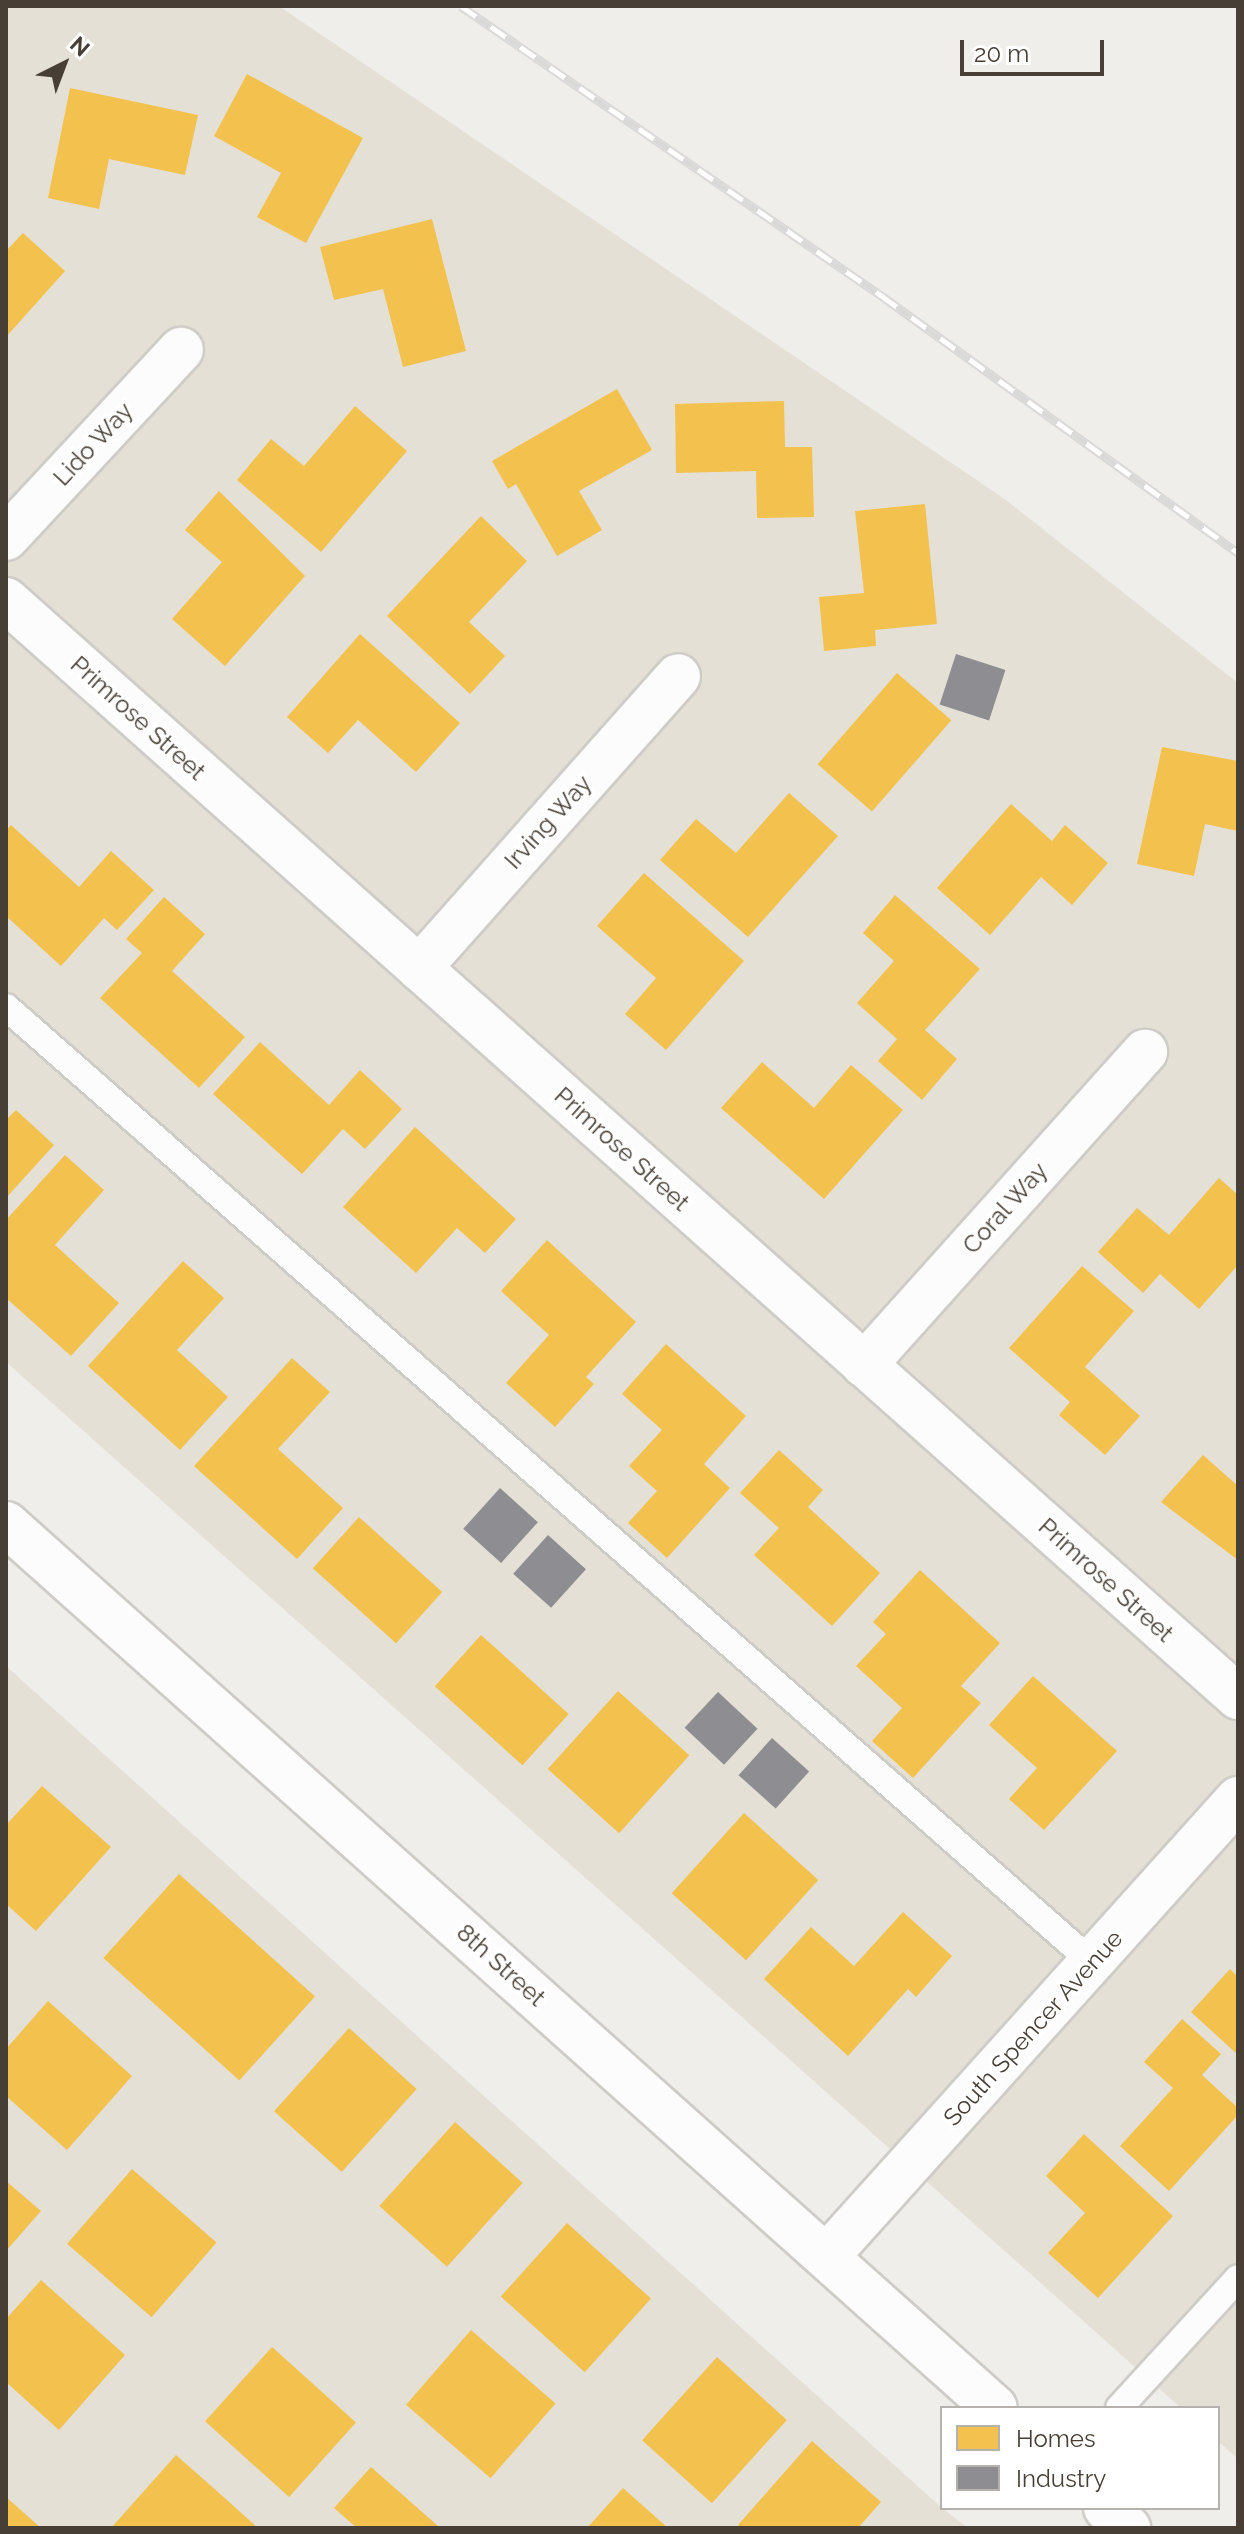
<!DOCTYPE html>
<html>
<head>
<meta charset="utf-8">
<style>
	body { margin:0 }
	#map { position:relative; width:1244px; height:2534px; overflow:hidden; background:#f0eeea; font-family:Raleway,sans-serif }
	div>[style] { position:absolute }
	.residential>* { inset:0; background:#e5e0d6 }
	.homes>* { inset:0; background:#f2c14e; transform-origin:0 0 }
	.industry>* { inset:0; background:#8d8d92; transform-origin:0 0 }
	.roads { filter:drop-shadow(2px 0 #ceccc7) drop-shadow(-2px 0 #ceccc7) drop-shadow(0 2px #ceccc7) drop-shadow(0 -2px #ceccc7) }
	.service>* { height:26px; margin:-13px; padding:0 13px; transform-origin:13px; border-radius:13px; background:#fdfcfc }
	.minor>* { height:44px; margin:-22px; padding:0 22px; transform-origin:22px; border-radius:22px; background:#fdfcfc }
	.tertiary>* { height:44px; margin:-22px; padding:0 22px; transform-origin:22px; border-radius:22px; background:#fdfcfc }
	.rail>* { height:9px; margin-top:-4.5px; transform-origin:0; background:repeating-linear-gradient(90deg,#fff 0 18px,#d9d9d8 0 36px); box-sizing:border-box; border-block:2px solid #d9d9d8 }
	span { translate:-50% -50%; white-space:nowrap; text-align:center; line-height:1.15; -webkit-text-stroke:8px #fff; paint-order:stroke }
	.street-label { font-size:24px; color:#473f35 }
	.frame { position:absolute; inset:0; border:8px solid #473f35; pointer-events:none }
	.legend { position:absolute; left:940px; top:2406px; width:280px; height:104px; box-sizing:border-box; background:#fff; border:2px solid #b5b2ae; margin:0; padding:10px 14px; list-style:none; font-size:24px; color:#473f35 }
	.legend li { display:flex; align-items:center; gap:16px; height:40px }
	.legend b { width:40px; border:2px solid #b5b2ae }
	.north { position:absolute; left:24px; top:24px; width:80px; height:80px; -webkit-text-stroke:6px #fff; paint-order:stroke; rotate:42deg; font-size:22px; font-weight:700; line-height:32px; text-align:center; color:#473f35 }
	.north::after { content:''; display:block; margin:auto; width:28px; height:36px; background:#473f35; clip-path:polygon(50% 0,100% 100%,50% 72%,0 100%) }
	.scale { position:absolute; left:960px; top:40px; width:144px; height:36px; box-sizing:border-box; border:4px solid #473f35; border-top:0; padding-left:10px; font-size:24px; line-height:28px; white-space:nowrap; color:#473f35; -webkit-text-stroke:6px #fff; paint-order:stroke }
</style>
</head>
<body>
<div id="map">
	<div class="residential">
		<div style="clip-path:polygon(6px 6px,279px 6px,1006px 500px,1238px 683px,1238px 2459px,1218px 2441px,1218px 2408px,1181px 2408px,6px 1362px)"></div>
		<div style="clip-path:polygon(6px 1666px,942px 2508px,968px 2528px,6px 2528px)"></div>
	</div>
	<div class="homes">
		<div style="clip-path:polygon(247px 74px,363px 138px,306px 243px,257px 217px,281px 173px,214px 136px)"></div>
		<div style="clip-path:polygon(70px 88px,198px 115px,185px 175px,109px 159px,99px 209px,48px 198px)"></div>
		<div style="clip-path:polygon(432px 219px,466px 351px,403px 367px,383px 289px,334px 300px,320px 247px)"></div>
		<div style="clip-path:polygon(23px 233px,65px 271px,6px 337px,6px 251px)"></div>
		<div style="clip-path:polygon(617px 389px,652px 450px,579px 491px,602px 530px,557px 556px,516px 484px,508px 489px,492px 461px)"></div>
		<div style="clip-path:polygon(784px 401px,785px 447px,812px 447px,814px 517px,757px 518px,756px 471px,676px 473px,675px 404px)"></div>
		<div style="clip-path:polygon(355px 406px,407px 451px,321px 552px,237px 480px,271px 439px,304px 466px)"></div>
		<div style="clip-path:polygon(219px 491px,305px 576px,225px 666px,172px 619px,222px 562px,185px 530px)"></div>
		<div style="clip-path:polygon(925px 504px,937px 624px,875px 630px,876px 646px,824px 651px,819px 597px,864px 593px,855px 511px)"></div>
		<div style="clip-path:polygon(481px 516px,527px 561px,469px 622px,505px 656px,470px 694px,387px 616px)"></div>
		<div style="clip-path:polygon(360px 634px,460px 723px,416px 772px,358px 720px,328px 753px,287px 717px)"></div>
		<div style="left:897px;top:673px;width:72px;height:121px;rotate:41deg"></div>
		<div style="clip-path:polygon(1162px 747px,1238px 761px,1238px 831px,1205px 824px,1194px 876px,1137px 864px)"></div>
		<div style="clip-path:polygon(789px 793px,838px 836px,748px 937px,660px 860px,696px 819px,736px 853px)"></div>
		<div style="clip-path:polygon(1011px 804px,1052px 841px,1065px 825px,1108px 863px,1072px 905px,1041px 877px,990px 935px,937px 888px)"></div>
		<div style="clip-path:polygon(11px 825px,79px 887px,111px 851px,154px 890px,117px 930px,104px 918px,61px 966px,6px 916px,6px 831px)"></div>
		<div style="clip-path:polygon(644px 873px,744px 961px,666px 1050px,625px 1014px,656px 978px,597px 926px)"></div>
		<div style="clip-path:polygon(895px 895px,980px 969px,925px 1030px,957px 1059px,922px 1100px,878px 1061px,897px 1039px,857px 1003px,894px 961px,863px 933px)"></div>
		<div style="clip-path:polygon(164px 897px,205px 934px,172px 971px,245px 1037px,199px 1088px,100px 998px,142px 953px,126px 939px)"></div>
		<div style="clip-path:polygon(260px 1042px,329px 1105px,360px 1070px,402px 1109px,365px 1149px,343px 1129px,302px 1174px,213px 1094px)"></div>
		<div style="clip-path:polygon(762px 1062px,814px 1108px,851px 1065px,903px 1110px,824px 1199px,721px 1108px)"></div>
		<div style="clip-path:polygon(16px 1110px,54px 1145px,6px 1198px,6px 1120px)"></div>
		<div style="clip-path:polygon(415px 1127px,516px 1219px,485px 1253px,457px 1228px,416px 1273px,343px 1207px)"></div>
		<div style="clip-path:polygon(65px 1155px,104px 1190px,55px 1245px,119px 1303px,71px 1356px,6px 1298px,6px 1220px)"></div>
		<div style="clip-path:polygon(1219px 1178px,1238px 1195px,1238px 1265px,1199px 1309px,1160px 1274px,1143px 1293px,1098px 1252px,1137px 1208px,1169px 1235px)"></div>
		<div style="clip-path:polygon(547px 1240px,636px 1322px,586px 1377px,594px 1384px,555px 1427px,506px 1383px,549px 1335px,501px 1291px)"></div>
		<div style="clip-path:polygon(183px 1261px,224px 1298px,177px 1350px,228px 1397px,180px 1450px,88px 1366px)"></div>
		<div style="clip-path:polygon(1082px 1266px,1134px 1311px,1085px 1367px,1140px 1416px,1105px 1455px,1059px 1415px,1070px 1402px,1009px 1348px)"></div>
		<div style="clip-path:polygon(666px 1344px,746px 1416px,704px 1464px,730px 1488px,667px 1558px,628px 1523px,657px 1491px,629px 1466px,662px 1430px,622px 1394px)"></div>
		<div style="clip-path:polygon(292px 1358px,330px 1392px,278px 1449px,343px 1508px,297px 1559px,194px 1466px)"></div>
		<div style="clip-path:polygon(779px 1450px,823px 1490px,808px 1507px,880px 1573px,832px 1626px,754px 1555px,779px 1528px,740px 1493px)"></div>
		<div style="clip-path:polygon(1203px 1455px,1238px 1486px,1238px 1560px,1161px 1502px)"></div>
		<div style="left:359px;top:1517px;width:112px;height:69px;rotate:42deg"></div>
		<div style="clip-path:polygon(920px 1570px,1000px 1643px,961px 1686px,981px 1703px,913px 1778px,872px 1741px,902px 1708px,856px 1666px,886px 1634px,873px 1622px)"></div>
		<div style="left:481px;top:1635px;width:118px;height:69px;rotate:42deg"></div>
		<div style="clip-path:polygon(1033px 1676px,1117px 1751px,1044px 1830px,1009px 1799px,1037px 1768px,989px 1725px)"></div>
		<div style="left:618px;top:1691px;width:96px;height:105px;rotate:42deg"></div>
		<div style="clip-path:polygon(42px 1786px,111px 1847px,36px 1931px,6px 1904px,6px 1825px)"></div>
		<div style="left:744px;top:1813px;width:100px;height:108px;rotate:42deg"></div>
		<div style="left:179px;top:1874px;width:183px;height:113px;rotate:42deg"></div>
		<div style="clip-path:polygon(903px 1912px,952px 1956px,916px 1997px,908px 1989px,848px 2056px,764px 1979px,811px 1927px,854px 1966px)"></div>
		<div style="clip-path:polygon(1230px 1969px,1238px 1977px,1238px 2055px,1191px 2012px)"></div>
		<div style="clip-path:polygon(48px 2001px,132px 2076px,67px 2150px,6px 2096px,6px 2049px)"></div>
		<div style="clip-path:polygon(1182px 2019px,1221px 2054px,1202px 2075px,1238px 2108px,1238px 2115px,1169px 2191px,1120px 2146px,1173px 2088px,1144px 2062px)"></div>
		<div style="left:349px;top:2028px;width:91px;height:112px;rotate:42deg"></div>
		<div style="left:455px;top:2122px;width:91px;height:113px;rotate:42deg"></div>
		<div style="clip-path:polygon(1084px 2134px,1173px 2216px,1098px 2298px,1048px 2253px,1085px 2213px,1046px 2176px)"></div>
		<div style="left:132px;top:2169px;width:112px;height:99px;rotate:41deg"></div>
		<div style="clip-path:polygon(6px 2181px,41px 2211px,6px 2251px)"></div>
		<div style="left:567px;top:2223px;width:113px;height:99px;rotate:42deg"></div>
		<div style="clip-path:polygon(41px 2280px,125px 2355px,59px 2430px,6px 2382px,6px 2319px)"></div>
		<div style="left:471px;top:2330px;width:112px;height:99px;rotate:41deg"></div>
		<div style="left:272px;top:2347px;width:113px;height:100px;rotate:42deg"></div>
		<div style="left:717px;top:2357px;width:94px;height:112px;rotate:42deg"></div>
		<div style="clip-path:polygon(812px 2441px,881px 2502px,858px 2528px,741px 2528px,738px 2525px)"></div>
		<div style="clip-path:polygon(176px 2455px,218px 2492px,258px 2528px,111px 2528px)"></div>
		<div style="clip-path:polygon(371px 2467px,438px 2526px,437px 2528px,357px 2528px,334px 2508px)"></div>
		<div style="clip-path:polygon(623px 2488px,668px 2528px,587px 2528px)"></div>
		<div style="clip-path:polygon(6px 2497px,41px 2528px,6px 2528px)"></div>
	</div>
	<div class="industry">
		<div style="left:956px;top:654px;width:52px;height:53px;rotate:18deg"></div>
		<div style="left:500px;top:1488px;width:51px;height:55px;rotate:42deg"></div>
		<div style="left:548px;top:1535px;width:51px;height:52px;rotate:42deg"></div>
		<div style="left:718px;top:1692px;width:54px;height:49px;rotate:43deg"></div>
		<div style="left:772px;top:1738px;width:50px;height:50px;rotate:42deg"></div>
	</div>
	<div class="roads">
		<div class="service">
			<div style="left:6px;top:1007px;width:1446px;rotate:41.33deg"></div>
			<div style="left:1119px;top:2408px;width:176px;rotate:-47.5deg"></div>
		</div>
		<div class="minor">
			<div style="left:6px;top:538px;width:257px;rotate:-47.1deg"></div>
			<div style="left:6px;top:600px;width:1650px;rotate:41.68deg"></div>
			<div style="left:419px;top:968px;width:390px;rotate:-48.4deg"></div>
			<div style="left:864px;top:1365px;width:421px;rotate:-48.1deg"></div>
			<div style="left:827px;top:2256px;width:615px;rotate:-48.03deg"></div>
		</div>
		<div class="tertiary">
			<div style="left:6px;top:1524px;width:1326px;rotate:41.79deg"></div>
			<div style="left:1106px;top:2508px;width:30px;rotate:42deg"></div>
		</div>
	</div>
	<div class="rail">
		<div style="left:461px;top:6px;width:511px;rotate:34.56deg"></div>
		<div style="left:882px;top:296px;width:439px;rotate:35.8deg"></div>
	</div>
	<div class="street-label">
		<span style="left:93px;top:444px;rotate:-47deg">Lido Way</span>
		<span style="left:138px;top:718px;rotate:42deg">Primrose Street</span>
		<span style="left:548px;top:822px;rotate:-48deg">Irving Way</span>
		<span style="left:622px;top:1149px;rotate:42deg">Primrose Street</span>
		<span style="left:1005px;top:1208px;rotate:-48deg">Coral Way</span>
		<span style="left:1106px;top:1580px;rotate:42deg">Primrose Street</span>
		<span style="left:501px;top:1965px;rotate:42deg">8th Street</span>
		<span style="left:1033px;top:2028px;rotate:-48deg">South Spencer Avenue</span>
	</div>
	<div class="frame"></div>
	<ul class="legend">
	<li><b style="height:22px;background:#f2c14e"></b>Homes</li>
	<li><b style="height:22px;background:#8d8d92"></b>Industry</li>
	</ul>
	<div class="north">N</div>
	<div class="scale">20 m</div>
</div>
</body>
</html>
